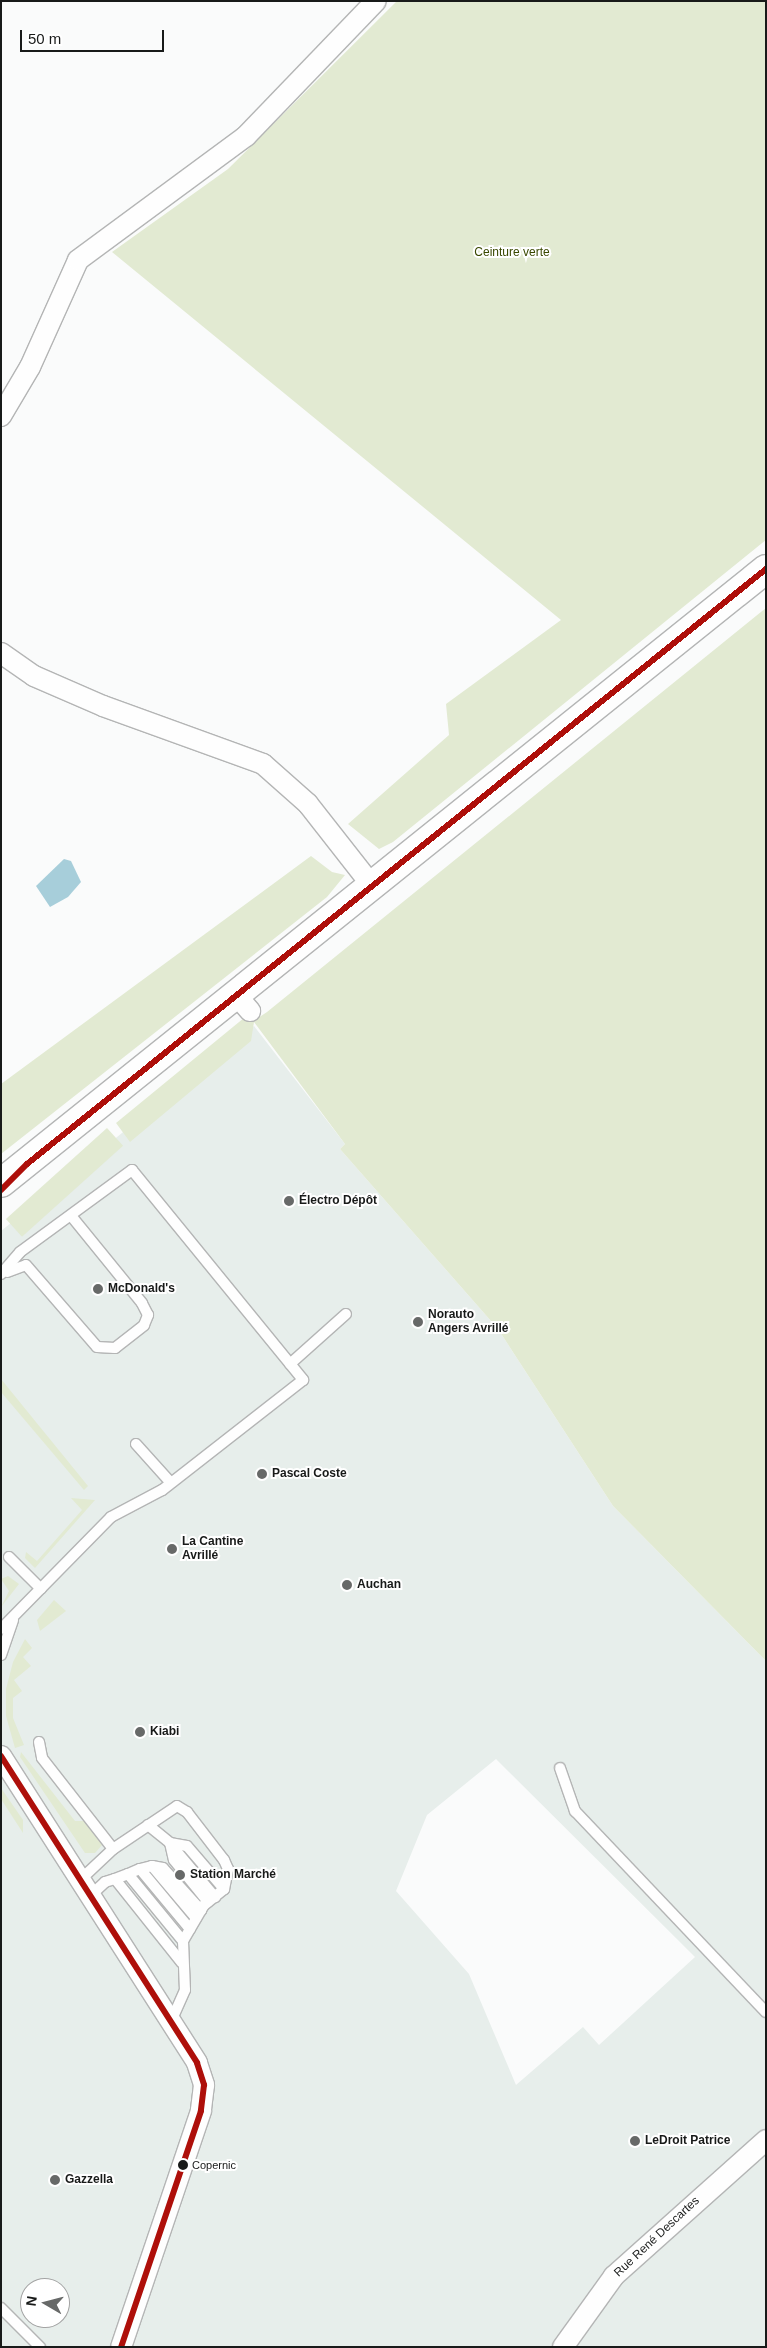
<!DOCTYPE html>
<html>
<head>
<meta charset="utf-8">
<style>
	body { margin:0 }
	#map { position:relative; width:767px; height:2348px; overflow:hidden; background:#fafbfb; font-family:Arial,sans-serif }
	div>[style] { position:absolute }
	.built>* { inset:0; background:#e7eeeb }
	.green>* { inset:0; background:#e2ead2; transform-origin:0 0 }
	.water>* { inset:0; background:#a7ceda }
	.roads { filter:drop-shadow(1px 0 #b4b5b5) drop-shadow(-1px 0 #b4b5b5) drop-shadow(0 1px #b4b5b5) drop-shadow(0 -1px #b4b5b5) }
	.lane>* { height:10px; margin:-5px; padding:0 5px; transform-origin:5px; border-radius:5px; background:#fefefe }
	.street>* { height:20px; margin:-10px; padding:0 10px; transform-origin:10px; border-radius:10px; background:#fefefe }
	.secondary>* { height:28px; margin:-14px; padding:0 14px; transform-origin:14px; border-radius:14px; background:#fefefe }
	.bus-1>* { height:6px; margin:-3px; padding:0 3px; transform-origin:3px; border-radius:3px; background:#ae0f0a }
	.dots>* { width:14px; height:14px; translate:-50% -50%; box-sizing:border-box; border:2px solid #fff; border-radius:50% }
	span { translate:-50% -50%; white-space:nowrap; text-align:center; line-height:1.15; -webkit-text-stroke:4px #fff; paint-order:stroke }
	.bus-label { font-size:11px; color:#181a19 }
	.left { translate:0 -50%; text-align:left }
	.park-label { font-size:12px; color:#394800 }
	.poi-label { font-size:12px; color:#181a19; font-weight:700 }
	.street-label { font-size:12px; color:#181a19 }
	.frame { position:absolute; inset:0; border:2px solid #181a19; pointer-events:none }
	.north { position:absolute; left:20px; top:2278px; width:50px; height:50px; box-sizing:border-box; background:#fff; border:1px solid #a3a3a3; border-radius:50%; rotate:278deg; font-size:14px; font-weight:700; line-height:20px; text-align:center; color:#181a19 }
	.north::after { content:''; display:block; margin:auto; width:18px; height:22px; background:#676968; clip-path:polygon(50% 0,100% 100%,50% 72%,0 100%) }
	.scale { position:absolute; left:20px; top:30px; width:144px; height:22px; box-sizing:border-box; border:2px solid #181a19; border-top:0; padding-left:6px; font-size:15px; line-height:18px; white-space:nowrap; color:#181a19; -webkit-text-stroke:4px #fff; paint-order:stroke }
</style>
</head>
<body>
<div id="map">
	<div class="built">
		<div style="clip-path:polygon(evenodd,254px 1026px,345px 1144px,340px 1149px,498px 1329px,613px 1506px,766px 1661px,766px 2347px,1px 2347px,1px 1231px,254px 1026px,496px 1759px,695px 1957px,599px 2045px,583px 2027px,516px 2085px,469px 1974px,396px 1891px,427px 1815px,496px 1759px,254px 1026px,30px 2288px,60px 2288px,60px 2318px,30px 2318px,30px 2288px)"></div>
	</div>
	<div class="green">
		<div style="clip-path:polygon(397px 1px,766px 1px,766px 540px,393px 842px,379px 849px,348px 824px,449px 735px,446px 704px,561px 620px,112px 252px,228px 169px)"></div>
		<div style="clip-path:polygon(766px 608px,766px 1661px,613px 1506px,498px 1329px,340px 1149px,345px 1144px,254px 1022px,251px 1041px,130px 1142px,116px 1123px,250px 1013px,255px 1020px,267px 1012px)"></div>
		<div style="clip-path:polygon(311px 856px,332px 872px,345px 875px,327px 897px,1px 1154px,1px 1084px)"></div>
		<div style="left:107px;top:1128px;width:24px;height:136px;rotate:48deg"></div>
		<div style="clip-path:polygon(1px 1379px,88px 1486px,84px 1490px,1px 1392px)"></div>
		<div style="clip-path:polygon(71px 1498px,95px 1500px,35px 1568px,25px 1558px,26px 1552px,37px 1561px,82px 1510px)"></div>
		<div style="clip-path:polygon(8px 1576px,19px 1584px,1px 1607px,9px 1591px,1px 1579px)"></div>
		<div style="clip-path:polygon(54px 1600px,66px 1611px,40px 1631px,37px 1620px)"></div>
		<div style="clip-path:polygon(25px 1639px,32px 1648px,23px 1657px,31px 1666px,14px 1680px,22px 1691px,13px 1698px,13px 1718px,24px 1745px,15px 1748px,6px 1716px,6px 1689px,13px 1662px)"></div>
		<div style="clip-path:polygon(21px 1752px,75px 1821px,84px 1821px,103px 1844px,95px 1853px,85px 1853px,20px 1757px)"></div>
		<div style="clip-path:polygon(1px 1788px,23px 1820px,23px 1833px,1px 1799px)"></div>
	</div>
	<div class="water">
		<div style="clip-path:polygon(64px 859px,71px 861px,81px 882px,68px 897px,50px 907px,36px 886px)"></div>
	</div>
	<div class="roads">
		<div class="lane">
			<div style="left:7px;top:1272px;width:20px;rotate:-20deg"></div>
			<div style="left:26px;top:1265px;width:108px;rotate:49.1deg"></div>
			<div style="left:97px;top:1347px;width:18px;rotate:3deg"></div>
			<div style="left:115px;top:1348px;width:37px;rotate:-38deg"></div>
			<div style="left:144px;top:1325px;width:11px;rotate:-68deg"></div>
			<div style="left:148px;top:1315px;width:13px;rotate:-117deg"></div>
			<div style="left:142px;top:1303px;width:111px;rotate:-129.1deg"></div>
			<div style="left:1px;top:1274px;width:29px;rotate:-49deg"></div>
			<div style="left:20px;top:1252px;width:139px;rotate:-36.2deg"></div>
			<div style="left:132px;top:1170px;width:271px;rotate:50.8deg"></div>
			<div style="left:303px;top:1380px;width:179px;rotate:142deg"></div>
			<div style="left:162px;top:1490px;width:58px;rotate:152.1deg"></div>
			<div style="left:111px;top:1517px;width:157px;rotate:134.5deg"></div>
			<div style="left:290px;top:1364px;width:75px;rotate:-41.8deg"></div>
			<div style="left:136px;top:1444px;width:52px;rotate:48.1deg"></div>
			<div style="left:9px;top:1557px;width:45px;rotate:45deg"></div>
			<div style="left:1px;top:1655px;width:37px;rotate:-71deg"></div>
			<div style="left:39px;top:1742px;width:16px;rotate:79deg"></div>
			<div style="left:42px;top:1758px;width:115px;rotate:52deg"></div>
			<div style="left:560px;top:1768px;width:46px;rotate:70.8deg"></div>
			<div style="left:575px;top:1811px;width:277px;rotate:46.5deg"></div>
			<div style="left:148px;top:1825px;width:28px;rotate:39deg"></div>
			<div style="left:170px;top:1843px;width:17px;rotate:77deg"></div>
			<div style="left:174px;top:1860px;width:54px;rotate:51deg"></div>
			<div style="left:170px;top:1843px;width:17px;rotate:10deg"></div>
			<div style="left:187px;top:1846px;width:57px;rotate:49.3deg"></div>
			<div style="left:172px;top:1846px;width:67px;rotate:49.9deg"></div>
			<div style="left:152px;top:1866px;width:11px;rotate:10deg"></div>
			<div style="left:163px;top:1868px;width:57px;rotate:47.9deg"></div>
			<div style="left:140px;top:1869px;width:12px;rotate:-14deg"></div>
			<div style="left:152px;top:1866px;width:68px;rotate:49.8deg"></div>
			<div style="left:128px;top:1874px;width:13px;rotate:-23deg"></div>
			<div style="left:140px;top:1869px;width:78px;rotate:50.2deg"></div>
			<div style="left:115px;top:1879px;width:14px;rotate:-21deg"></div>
			<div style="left:128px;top:1874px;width:87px;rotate:50.6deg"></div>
			<div style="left:79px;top:1881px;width:47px;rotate:-43.3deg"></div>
			<div style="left:113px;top:1849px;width:77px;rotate:-33.9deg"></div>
			<div style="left:177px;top:1806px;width:12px;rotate:31deg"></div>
			<div style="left:187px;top:1812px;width:61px;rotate:52.4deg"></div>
			<div style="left:224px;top:1860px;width:10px;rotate:66deg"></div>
			<div style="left:228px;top:1869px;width:20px;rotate:101deg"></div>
			<div style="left:224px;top:1889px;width:26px;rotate:141deg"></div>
			<div style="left:204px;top:1905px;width:42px;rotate:120.3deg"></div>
			<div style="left:183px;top:1941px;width:49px;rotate:87.7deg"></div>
			<div style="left:185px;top:1990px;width:35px;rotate:114deg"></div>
			<div style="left:89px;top:1897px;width:22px;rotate:-43deg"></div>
			<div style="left:105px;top:1882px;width:10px;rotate:-17deg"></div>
			<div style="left:115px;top:1879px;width:107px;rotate:51.4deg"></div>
			<div style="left:1px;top:2308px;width:55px;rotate:45deg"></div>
		</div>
		<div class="street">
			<div style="left:1px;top:416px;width:57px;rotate:-59.4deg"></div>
			<div style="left:30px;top:367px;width:117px;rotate:-65.8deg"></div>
			<div style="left:78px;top:260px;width:209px;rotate:-36.4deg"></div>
			<div style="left:246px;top:136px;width:187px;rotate:-46.1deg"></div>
			<div style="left:1px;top:653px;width:40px;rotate:34.9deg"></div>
			<div style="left:34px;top:676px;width:75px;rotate:23.5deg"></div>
			<div style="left:103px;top:706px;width:170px;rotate:19.9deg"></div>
			<div style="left:263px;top:764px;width:60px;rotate:41.6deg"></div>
			<div style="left:308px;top:804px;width:105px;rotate:51.9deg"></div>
			<div style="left:237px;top:996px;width:20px;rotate:49deg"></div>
			<div style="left:1px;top:1756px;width:364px;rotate:57.4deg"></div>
			<div style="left:197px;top:2063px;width:23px;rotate:72deg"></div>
			<div style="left:204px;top:2085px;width:26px;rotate:97deg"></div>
			<div style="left:201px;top:2111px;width:249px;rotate:108.7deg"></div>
			<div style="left:563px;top:2347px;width:87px;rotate:-54.3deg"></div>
			<div style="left:614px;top:2276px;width:204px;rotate:-41.8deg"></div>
		</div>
		<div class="secondary">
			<div style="left:1px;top:1183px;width:981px;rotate:-38.75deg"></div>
		</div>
	</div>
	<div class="bus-1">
		<div style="left:1px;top:1190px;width:37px;rotate:-45deg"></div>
		<div style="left:27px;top:1164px;width:949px;rotate:-38.84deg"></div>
		<div style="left:1px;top:1756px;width:364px;rotate:57.4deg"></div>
		<div style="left:197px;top:2063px;width:23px;rotate:72deg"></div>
		<div style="left:204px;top:2085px;width:26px;rotate:97deg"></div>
		<div style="left:201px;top:2111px;width:249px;rotate:108.7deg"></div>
	</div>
	<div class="dots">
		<div style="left:289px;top:1201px;background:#676968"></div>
		<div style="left:98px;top:1289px;background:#676968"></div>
		<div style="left:418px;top:1322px;background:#676968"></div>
		<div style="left:262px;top:1474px;background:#676968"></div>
		<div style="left:172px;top:1549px;background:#676968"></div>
		<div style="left:347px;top:1585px;background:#676968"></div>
		<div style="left:140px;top:1732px;background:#676968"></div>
		<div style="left:180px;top:1875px;background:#676968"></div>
		<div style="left:635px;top:2141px;background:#676968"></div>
		<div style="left:183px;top:2165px;background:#181a19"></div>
		<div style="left:55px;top:2180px;background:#676968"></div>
	</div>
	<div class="bus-label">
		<span class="left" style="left:192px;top:2165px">Copernic</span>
	</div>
	<div class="park-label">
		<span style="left:512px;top:253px">Ceinture verte</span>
	</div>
	<div class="poi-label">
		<span class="left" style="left:299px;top:1201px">Électro Dépôt</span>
		<span class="left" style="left:108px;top:1289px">McDonald's</span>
		<span class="left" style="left:428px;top:1322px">Norauto<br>Angers Avrillé</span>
		<span class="left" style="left:272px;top:1474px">Pascal Coste</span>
		<span class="left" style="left:182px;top:1549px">La Cantine<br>Avrillé</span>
		<span class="left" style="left:357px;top:1585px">Auchan</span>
		<span class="left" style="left:150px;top:1732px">Kiabi</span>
		<span class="left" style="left:190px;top:1875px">Station Marché</span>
		<span class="left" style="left:645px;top:2141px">LeDroit Patrice</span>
		<span class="left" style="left:65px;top:2180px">Gazzella</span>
	</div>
	<div class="street-label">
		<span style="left:657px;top:2237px;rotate:-43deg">Rue René Descartes</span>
	</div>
	<div class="frame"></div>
	<div class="north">N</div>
	<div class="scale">50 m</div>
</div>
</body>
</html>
